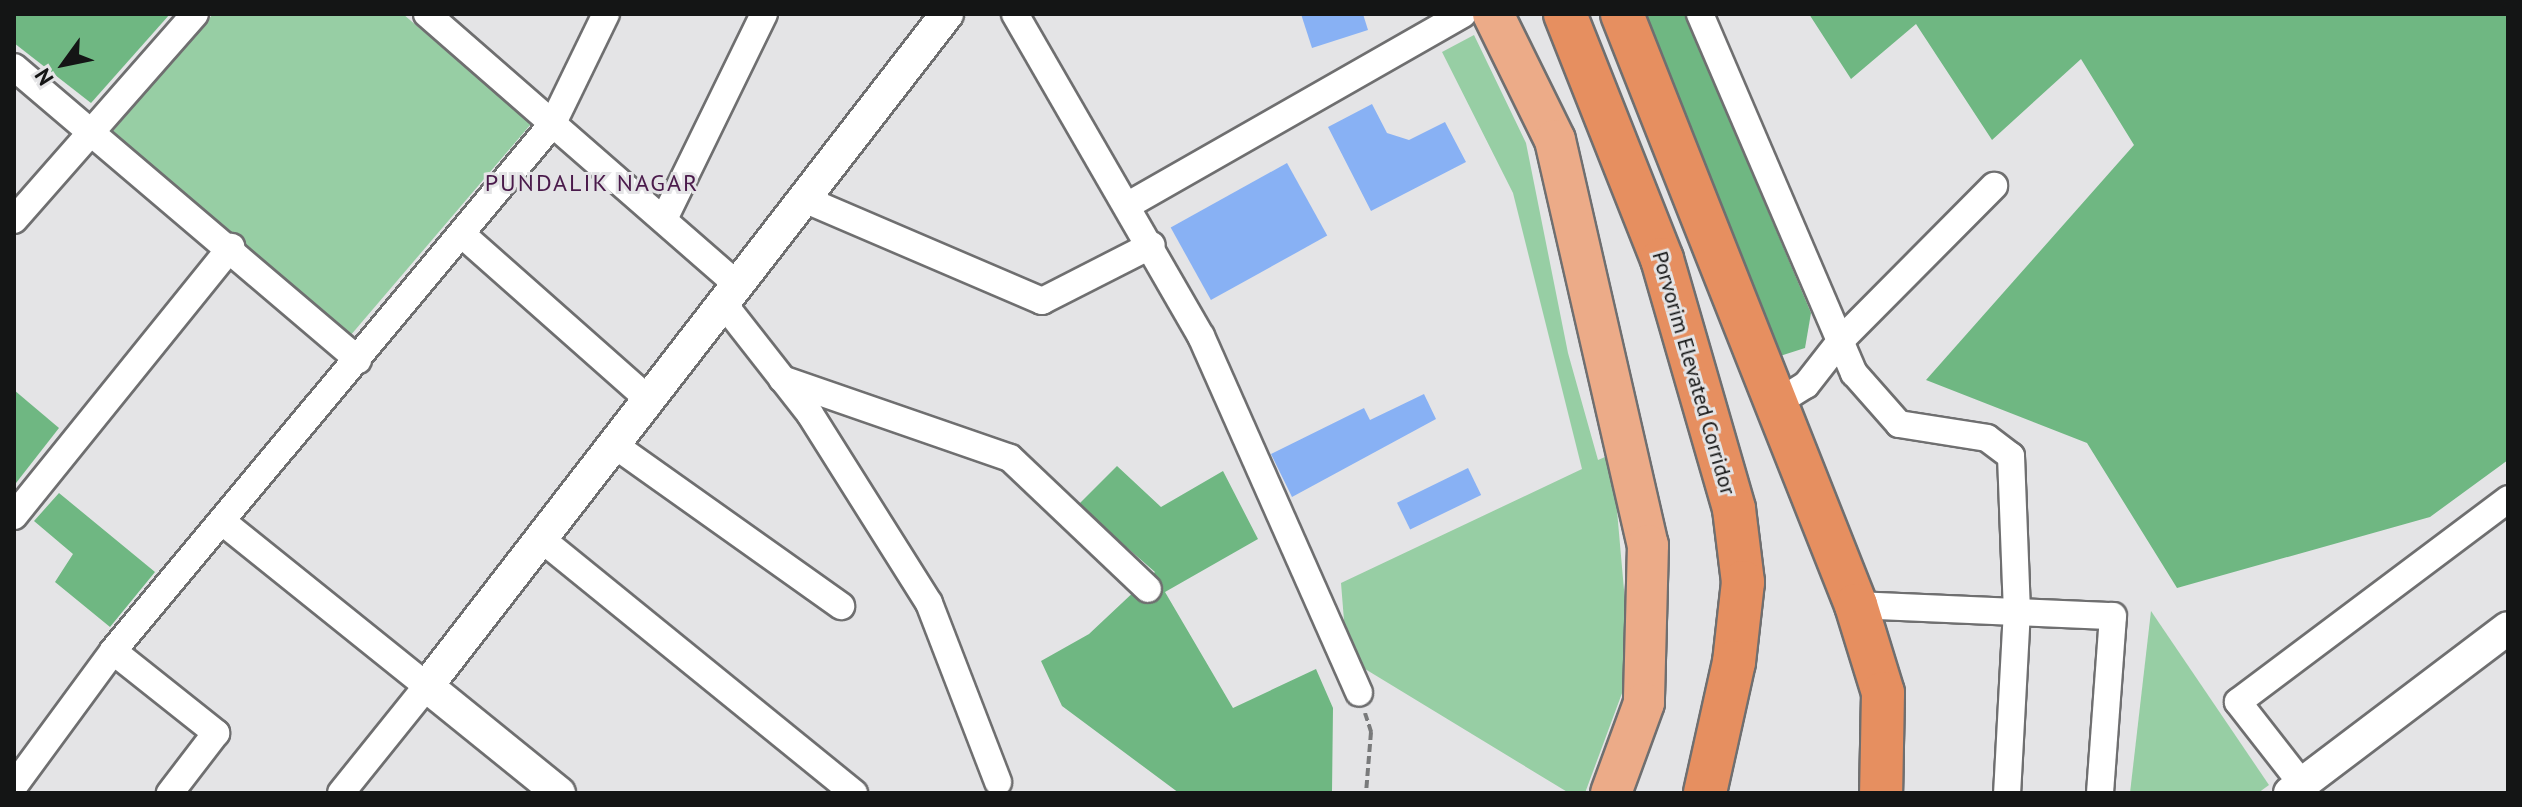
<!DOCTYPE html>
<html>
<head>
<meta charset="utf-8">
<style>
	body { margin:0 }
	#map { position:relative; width:2522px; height:807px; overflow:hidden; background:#e4e4e6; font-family:"PT Sans",sans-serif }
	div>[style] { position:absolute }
	.green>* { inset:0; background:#97cea4 }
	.forest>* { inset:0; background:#6fb782 }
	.building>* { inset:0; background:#88b1f4; transform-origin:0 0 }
	.path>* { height:4px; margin-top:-2px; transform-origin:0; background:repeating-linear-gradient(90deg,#797a7b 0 8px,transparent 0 12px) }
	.roads { filter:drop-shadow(2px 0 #6f6f70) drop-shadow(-2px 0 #6f6f70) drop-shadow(0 2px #6f6f70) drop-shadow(0 -2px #6f6f70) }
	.minor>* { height:26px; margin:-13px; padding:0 13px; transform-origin:13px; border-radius:13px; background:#fff }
	.tertiary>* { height:32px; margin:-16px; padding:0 16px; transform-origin:16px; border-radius:16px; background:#fff }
	.primary>* { height:40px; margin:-20px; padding:0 20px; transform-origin:20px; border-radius:20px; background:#ecab88 }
	.trunk>* { height:42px; margin:-21px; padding:0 21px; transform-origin:21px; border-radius:21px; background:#e68f60 }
	span { translate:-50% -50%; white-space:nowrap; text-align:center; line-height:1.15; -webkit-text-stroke:6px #e4e4e6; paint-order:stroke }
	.street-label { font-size:22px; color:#141515 }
	.neighbourhood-label { font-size:24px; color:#4a1a4b; letter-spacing:2px }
	.frame { position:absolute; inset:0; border:16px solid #141515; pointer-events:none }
	.north { position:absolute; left:24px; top:24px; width:80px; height:80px; -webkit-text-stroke:6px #e4e4e6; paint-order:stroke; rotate:237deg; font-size:22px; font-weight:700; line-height:32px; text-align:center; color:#141515 }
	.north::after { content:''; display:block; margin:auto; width:28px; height:36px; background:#141515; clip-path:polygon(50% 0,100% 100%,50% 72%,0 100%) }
</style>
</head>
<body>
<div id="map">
	<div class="green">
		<div style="clip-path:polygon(213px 14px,403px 14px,531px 124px,350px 336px,112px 132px)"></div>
		<div style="clip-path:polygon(1474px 35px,1526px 143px,1568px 353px,1598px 460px,1612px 454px,1631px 669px,1585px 793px,1569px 793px,1347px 658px,1341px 583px,1582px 469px,1513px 193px,1442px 52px)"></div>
		<div style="clip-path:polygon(2151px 611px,2269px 785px,2258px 793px,2130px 793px)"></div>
	</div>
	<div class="forest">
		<div style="clip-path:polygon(14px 14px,170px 14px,91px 103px,14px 43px)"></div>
		<div style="clip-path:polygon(1643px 14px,1685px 14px,1811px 313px,1805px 348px,1780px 356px)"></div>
		<div style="clip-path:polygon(1809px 14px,2508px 14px,2508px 460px,2430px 517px,2177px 588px,2087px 443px,1926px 380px,2134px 145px,2081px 59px,1992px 140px,1916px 24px,1851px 79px)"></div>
		<div style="clip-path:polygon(14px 390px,59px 428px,16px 483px,14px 481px)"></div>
		<div style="clip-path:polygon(1117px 466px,1161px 507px,1223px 471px,1258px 539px,1165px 592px,1233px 708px,1316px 669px,1333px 708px,1332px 793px,1179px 793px,1062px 706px,1041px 661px,1089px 634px,1155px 572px,1078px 505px)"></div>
		<div style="clip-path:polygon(59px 493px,155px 572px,110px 627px,55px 582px,73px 554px,34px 521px)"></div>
	</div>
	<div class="building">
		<div style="clip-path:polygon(1301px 14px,1363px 14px,1368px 30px,1312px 48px)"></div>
		<div style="clip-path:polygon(1372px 104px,1387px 133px,1409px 140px,1445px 122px,1466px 162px,1371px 211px,1328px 127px)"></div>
		<div style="left:1287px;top:163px;width:83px;height:133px;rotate:61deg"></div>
		<div style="clip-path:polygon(1424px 394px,1436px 419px,1292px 497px,1271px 454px,1364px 408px,1370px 420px)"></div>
		<div style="left:1468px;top:468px;width:30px;height:79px;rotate:64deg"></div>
	</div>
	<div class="path">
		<div style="left:1365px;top:713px;width:20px;rotate:72deg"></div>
		<div style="left:1371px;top:732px;width:61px;rotate:94.7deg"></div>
	</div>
	<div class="roads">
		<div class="minor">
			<div style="left:427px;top:14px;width:411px;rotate:41.1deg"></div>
			<div style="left:1015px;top:14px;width:372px;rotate:60deg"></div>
			<div style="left:1201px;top:336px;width:390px;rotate:66.1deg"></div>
			<div style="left:1700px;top:14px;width:391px;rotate:66.8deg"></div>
			<div style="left:1854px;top:373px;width:68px;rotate:48.6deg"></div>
			<div style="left:1899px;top:424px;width:89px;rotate:9deg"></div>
			<div style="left:1987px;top:438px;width:30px;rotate:37deg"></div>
			<div style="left:2011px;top:456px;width:154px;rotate:87.8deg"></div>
			<div style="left:2017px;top:610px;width:183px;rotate:93.1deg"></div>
			<div style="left:14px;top:67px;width:452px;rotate:40.4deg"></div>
			<div style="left:804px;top:199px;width:259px;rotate:23.2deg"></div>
			<div style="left:1042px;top:301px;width:123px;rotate:-27deg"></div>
			<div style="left:1130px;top:204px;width:383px;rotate:-29.7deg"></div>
			<div style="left:664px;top:219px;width:228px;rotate:-64deg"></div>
			<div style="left:14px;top:220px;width:274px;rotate:-48.7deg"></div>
			<div style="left:465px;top:237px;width:244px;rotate:41.5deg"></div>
			<div style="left:723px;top:303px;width:141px;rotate:51.9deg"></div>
			<div style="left:810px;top:414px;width:223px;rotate:57.8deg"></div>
			<div style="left:929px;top:603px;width:192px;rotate:68.9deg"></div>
			<div style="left:782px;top:379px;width:241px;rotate:19.1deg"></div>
			<div style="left:1010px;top:458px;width:190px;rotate:43.5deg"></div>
			<div style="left:1772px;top:406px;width:40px;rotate:-32deg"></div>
			<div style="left:1806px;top:385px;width:58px;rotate:-52deg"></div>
			<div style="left:1842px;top:339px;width:216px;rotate:-45.2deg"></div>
			<div style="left:613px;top:444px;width:280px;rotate:35.4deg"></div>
			<div style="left:14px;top:516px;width:346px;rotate:-51.1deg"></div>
			<div style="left:224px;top:523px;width:260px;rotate:38.8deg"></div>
			<div style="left:427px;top:686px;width:137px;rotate:128.8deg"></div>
			<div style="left:539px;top:537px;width:406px;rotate:39.1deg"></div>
			<div style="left:1856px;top:605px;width:257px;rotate:2.5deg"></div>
			<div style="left:2113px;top:616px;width:177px;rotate:94.2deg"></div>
			<div style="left:113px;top:651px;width:132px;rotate:38.5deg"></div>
			<div style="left:216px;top:733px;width:76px;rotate:127.5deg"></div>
			<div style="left:2302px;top:784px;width:104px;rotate:-128deg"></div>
			<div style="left:2238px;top:702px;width:338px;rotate:-36.9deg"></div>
			<div style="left:14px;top:786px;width:167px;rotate:-53.7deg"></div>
			<div style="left:113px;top:651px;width:687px;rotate:-50.19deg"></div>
			<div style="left:553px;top:123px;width:121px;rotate:-64.1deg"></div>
		</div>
		<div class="tertiary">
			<div style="left:559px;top:793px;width:170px;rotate:-141deg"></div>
			<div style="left:427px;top:686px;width:850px;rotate:-52.27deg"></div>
			<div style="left:2290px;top:793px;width:273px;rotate:-37.1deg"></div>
		</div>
		<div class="primary">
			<div style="left:1493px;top:14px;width:140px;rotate:63.8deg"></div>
			<div style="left:1555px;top:140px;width:416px;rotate:77.1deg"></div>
			<div style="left:1648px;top:545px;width:158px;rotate:91.5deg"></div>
			<div style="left:1644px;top:703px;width:96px;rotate:110.1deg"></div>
		</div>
		<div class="trunk">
			<div style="left:1565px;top:14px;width:264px;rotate:68.4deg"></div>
			<div style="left:1662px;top:259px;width:260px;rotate:73.9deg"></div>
			<div style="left:1734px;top:509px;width:74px;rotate:83deg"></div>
			<div style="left:1743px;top:582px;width:81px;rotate:96.4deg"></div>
			<div style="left:1734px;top:662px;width:134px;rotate:102.5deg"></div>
			<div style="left:1622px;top:14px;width:636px;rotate:68.4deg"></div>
			<div style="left:1856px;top:605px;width:92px;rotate:72.9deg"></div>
			<div style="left:1883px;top:693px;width:100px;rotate:91.1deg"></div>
		</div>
	</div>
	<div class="street-label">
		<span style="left:1694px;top:373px;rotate:74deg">Porvorim Elevated Corridor</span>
	</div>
	<div class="neighbourhood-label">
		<span style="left:592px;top:183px">PUNDALIK NAGAR</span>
	</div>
	<div class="frame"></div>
	<div class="north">N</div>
</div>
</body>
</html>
